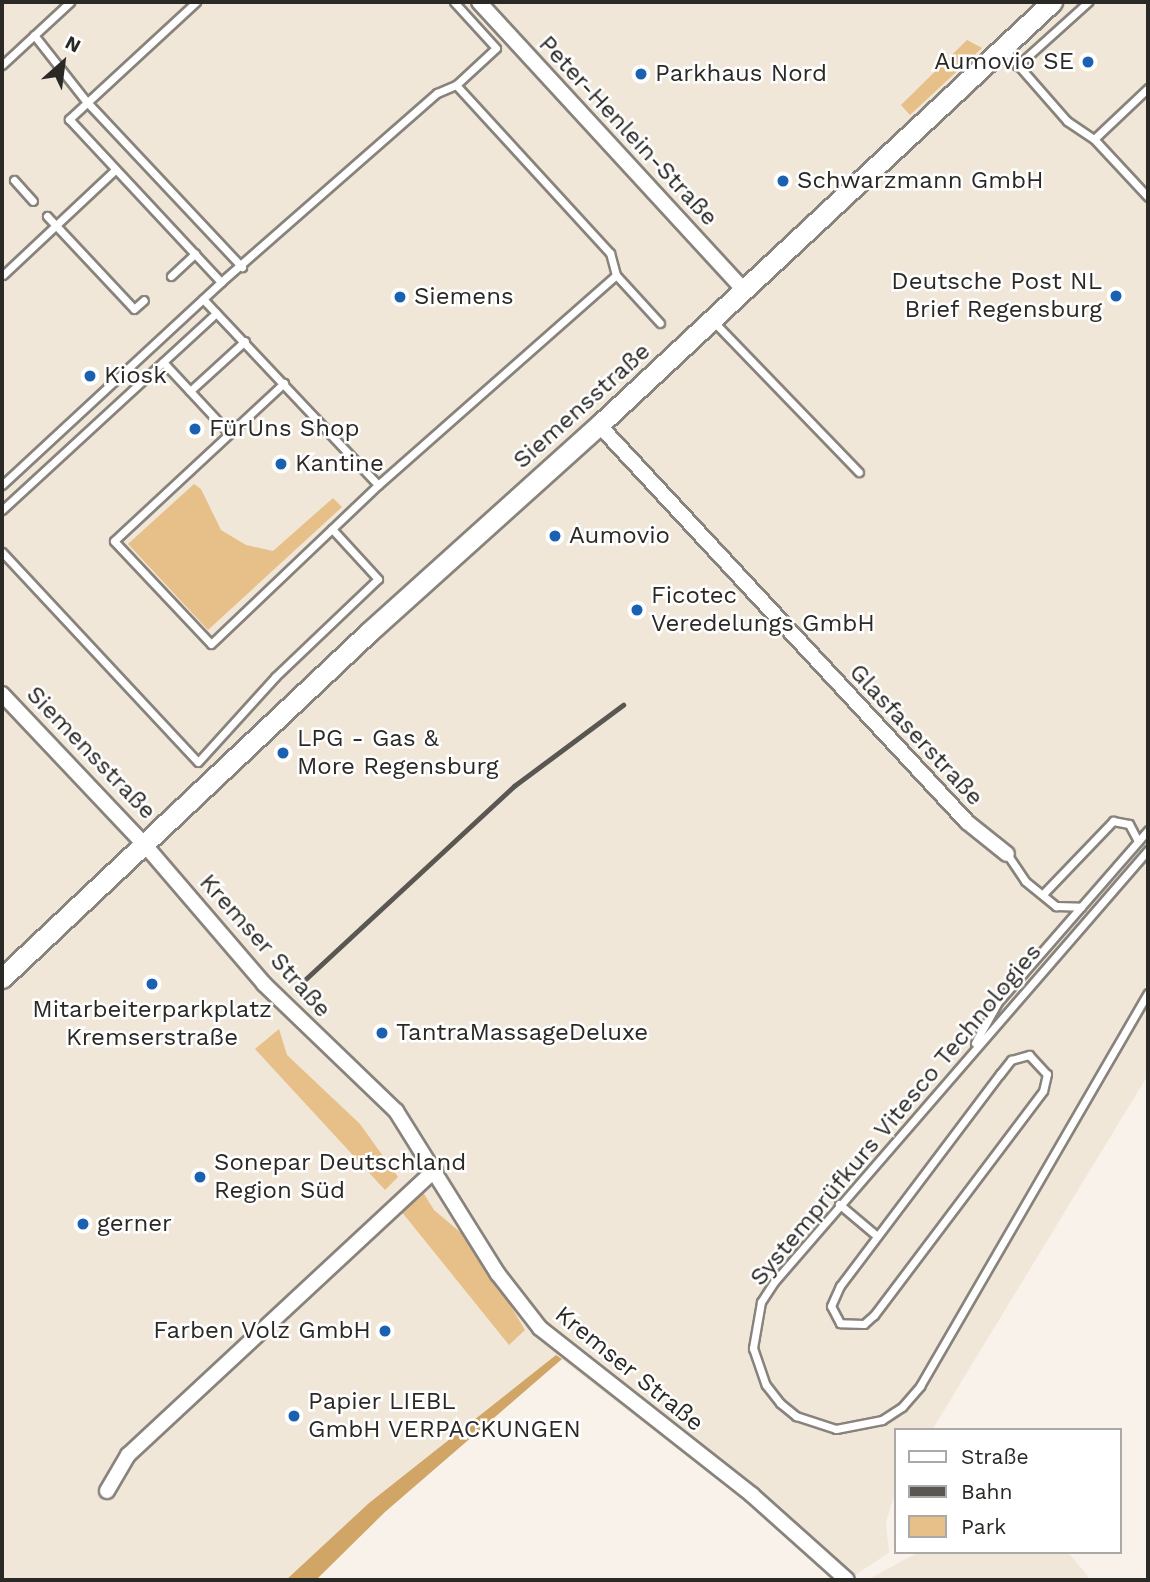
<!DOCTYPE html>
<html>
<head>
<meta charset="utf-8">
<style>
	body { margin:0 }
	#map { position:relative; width:1150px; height:1582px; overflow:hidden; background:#f8f2eb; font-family:"Work Sans",sans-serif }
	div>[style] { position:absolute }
	.built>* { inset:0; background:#f1e7d9 }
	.green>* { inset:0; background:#e7bf88 }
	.forest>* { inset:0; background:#d1a566 }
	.roads { filter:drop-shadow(2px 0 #88837c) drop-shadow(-2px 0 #88837c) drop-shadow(0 2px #88837c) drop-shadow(0 -2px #88837c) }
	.lane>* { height:7px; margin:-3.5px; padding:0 3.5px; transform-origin:3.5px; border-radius:3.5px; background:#fff }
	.street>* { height:14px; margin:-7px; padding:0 7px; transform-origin:7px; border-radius:7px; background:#fff }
	.secondary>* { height:19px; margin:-9.5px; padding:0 9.5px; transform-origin:9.5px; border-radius:9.5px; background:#fff }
	.rail>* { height:4.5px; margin:-2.25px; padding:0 2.25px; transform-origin:2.25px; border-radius:2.25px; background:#5a5753 }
	.dots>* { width:19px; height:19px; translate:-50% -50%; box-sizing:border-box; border:4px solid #fff; border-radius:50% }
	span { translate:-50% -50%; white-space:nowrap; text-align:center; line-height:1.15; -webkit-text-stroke:5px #fff; paint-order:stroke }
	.poi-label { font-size:24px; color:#2b2926 }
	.right { translate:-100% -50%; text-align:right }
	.left { translate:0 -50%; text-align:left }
	.street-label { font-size:24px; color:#2b2926 }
	.frame { position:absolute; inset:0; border:4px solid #2b2926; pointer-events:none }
	.legend { position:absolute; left:894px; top:1428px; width:228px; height:126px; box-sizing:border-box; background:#fff; border:2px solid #aaa9a8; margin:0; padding:9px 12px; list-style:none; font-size:21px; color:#2b2926 }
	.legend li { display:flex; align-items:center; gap:14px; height:35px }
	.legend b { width:35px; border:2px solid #aaa9a8 }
	.north { position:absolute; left:28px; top:28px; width:70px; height:70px; -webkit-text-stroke:5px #fff; paint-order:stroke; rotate:28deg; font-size:19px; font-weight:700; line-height:28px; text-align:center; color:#2b2926 }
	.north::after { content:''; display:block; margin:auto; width:24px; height:32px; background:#2b2926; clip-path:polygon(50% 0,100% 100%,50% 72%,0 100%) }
</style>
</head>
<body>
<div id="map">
	<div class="built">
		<div style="clip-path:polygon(2px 2px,1148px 2px,1148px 1075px,932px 1430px,896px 1430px,896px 1490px,886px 1522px,889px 1553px,847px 1580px,837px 1580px,756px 1510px,556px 1355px,369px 1503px,286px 1580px,2px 1580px)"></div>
		<div style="clip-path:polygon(919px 1552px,1068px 1552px,1091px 1580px,867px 1580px)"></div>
	</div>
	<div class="green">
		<div style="clip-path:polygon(967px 40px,982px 48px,910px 115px,901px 105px)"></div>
		<div style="clip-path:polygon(194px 484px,201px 489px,221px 530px,246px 545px,273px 551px,333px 498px,342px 507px,208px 630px,128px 544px)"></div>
		<div style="clip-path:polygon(279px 1029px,287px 1055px,360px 1124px,398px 1177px,385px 1190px,255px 1049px)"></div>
		<div style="clip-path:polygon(423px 1192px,434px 1210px,473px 1243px,525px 1330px,509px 1345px,401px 1211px)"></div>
	</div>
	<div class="forest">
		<div style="clip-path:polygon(556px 1355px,562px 1359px,385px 1512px,316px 1580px,286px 1580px,369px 1503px)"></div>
	</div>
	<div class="roads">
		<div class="lane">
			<div style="left:196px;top:2px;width:173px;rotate:137.3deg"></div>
			<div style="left:69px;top:119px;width:223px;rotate:47deg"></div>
			<div style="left:34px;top:35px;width:84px;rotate:51.8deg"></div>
			<div style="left:86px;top:101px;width:228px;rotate:46.8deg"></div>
			<div style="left:1004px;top:49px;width:96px;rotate:48.8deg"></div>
			<div style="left:1067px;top:121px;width:32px;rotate:34deg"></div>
			<div style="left:2px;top:65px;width:93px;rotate:-42.8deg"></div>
			<div style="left:1017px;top:66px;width:96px;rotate:-42deg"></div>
			<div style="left:1148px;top:88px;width:74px;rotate:136.6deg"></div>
			<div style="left:1094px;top:139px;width:79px;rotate:47deg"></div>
			<div style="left:14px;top:180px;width:28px;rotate:48deg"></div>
			<div style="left:47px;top:216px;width:127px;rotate:46.9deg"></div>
			<div style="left:134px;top:309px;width:13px;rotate:-42deg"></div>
			<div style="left:3px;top:275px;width:154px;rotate:-43.2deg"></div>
			<div style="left:616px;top:275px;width:65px;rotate:47.5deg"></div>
			<div style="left:171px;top:276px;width:33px;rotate:-43deg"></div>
			<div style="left:203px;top:299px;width:255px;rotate:46.7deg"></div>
			<div style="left:713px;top:321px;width:210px;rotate:46deg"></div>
			<div style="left:163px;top:362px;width:97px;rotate:47.1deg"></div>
			<div style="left:284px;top:383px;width:232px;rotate:137.1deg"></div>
			<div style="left:114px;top:541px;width:141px;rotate:46.7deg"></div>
			<div style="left:211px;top:644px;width:231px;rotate:-43.6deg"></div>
			<div style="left:378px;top:485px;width:317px;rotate:-41.4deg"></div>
			<div style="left:616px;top:275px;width:23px;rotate:-105deg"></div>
			<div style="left:610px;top:253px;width:228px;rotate:-132.5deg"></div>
			<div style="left:190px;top:391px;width:74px;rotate:-42.3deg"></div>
			<div style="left:2px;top:485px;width:299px;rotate:-42.8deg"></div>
			<div style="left:221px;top:282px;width:287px;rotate:-41.2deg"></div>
			<div style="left:437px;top:93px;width:21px;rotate:-23deg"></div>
			<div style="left:456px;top:85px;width:54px;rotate:-42.8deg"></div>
			<div style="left:496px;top:48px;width:62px;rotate:-132.4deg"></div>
			<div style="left:2px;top:510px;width:291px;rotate:-42.6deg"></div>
			<div style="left:2px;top:552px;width:287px;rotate:47deg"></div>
			<div style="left:198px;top:762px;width:115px;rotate:-47.8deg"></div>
			<div style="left:275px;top:677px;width:142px;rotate:-43.6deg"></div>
			<div style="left:378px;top:579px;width:68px;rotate:-132.6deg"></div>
			<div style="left:1148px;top:850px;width:571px;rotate:130.88deg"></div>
			<div style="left:774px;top:1282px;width:24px;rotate:123deg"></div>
			<div style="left:761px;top:1302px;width:47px;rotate:99.9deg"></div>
			<div style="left:753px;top:1348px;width:39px;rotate:71deg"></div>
			<div style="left:766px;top:1385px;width:23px;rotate:52deg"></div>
			<div style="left:780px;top:1403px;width:21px;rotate:39deg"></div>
			<div style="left:796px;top:1416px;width:42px;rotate:18deg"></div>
			<div style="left:836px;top:1429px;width:47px;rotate:-11.1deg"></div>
			<div style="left:882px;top:1420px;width:24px;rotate:-33deg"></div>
			<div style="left:902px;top:1407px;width:28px;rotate:-49deg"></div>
			<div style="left:920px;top:1386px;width:454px;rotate:-59.9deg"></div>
			<div style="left:1007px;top:854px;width:32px;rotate:56deg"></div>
			<div style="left:1025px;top:881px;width:40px;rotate:39deg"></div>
			<div style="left:1056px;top:906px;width:25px;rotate:2deg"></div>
			<div style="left:1044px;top:893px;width:100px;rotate:-46.2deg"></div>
			<div style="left:1113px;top:821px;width:16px;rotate:11deg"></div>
			<div style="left:1129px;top:824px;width:19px;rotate:62deg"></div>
			<div style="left:975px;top:1043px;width:47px;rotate:-60.7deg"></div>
			<div style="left:998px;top:1002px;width:228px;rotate:-48.9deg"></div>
			<div style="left:1029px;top:1055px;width:26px;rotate:47deg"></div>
			<div style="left:1047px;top:1074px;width:17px;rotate:103deg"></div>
			<div style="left:1043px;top:1091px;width:281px;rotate:127deg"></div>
			<div style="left:874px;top:1315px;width:13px;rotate:138deg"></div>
			<div style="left:864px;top:1324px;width:24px;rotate:-178deg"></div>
			<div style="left:840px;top:1323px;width:19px;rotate:-118deg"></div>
			<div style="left:831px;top:1306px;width:22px;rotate:-66deg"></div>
			<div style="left:840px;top:1286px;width:266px;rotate:-53deg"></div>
			<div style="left:1000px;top:1074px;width:18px;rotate:-52deg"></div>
			<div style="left:1011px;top:1060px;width:19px;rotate:-16deg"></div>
			<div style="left:839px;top:1204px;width:50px;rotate:40.1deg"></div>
		</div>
		<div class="street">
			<div style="left:479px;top:2px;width:393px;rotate:47.4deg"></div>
			<div style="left:599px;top:425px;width:541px;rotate:47.17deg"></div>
			<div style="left:967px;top:822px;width:51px;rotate:38.7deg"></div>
			<div style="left:2px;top:694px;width:208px;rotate:46.6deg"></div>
			<div style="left:145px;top:845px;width:183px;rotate:49.4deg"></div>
			<div style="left:264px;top:984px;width:183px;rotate:43.9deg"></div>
			<div style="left:396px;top:1111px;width:192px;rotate:58deg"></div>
			<div style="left:498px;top:1274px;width:68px;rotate:52.1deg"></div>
			<div style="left:540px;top:1328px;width:270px;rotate:38.2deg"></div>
			<div style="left:752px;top:1495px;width:127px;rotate:41.8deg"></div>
			<div style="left:107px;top:1491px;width:42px;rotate:-59.7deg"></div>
			<div style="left:128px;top:1455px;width:419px;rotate:-42.9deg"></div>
		</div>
		<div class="secondary">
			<div style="left:2px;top:978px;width:504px;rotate:-43.31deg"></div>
			<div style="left:369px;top:632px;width:309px;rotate:-42deg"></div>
			<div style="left:599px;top:425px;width:620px;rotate:-43.04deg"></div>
		</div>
	</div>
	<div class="rail">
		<div style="left:296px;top:988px;width:297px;rotate:-42.8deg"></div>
		<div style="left:514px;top:786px;width:136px;rotate:-36.6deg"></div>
	</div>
	<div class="dots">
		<div style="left:1088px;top:62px;background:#1b61b1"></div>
		<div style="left:641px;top:74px;background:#1b61b1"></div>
		<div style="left:783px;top:181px;background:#1b61b1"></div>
		<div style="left:1116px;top:296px;background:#1b61b1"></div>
		<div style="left:400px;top:297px;background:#1b61b1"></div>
		<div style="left:90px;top:376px;background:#1b61b1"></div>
		<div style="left:195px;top:429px;background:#1b61b1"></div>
		<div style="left:281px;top:464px;background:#1b61b1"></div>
		<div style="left:555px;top:536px;background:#1b61b1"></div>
		<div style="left:637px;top:610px;background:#1b61b1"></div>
		<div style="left:283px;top:753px;background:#1b61b1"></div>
		<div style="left:152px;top:984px;background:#1b61b1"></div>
		<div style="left:382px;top:1033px;background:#1b61b1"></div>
		<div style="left:200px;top:1177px;background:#1b61b1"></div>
		<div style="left:83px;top:1224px;background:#1b61b1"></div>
		<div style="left:385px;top:1331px;background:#1b61b1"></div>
		<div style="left:294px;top:1416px;background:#1b61b1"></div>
	</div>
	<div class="poi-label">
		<span class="right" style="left:1074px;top:62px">Aumovio SE</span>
		<span class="left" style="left:655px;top:74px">Parkhaus Nord</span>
		<span class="left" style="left:797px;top:181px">Schwarzmann GmbH</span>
		<span class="right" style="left:1102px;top:296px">Deutsche Post NL<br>Brief Regensburg</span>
		<span class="left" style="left:414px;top:297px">Siemens</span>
		<span class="left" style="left:104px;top:376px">Kiosk</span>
		<span class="left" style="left:209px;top:429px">FürUns Shop</span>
		<span class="left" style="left:295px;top:464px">Kantine</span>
		<span class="left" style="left:569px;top:536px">Aumovio</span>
		<span class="left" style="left:651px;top:610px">Ficotec<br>Veredelungs GmbH</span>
		<span class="left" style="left:297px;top:753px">LPG - Gas &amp;<br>More Regensburg</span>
		<span style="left:152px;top:1024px">Mitarbeiterparkplatz<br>Kremserstraße</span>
		<span class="left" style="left:396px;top:1033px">TantraMassageDeluxe</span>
		<span class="left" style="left:214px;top:1177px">Sonepar Deutschland<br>Region Süd</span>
		<span class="left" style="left:97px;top:1224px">gerner</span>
		<span class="right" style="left:371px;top:1331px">Farben Volz GmbH</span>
		<span class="left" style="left:308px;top:1416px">Papier LIEBL<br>GmbH VERPACKUNGEN</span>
	</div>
	<div class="street-label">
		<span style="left:628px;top:131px;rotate:47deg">Peter-Henlein-Straße</span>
		<span style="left:582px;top:406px;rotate:-42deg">Siemensstraße</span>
		<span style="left:916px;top:735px;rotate:47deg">Glasfaserstraße</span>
		<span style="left:91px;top:753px;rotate:46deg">Siemensstraße</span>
		<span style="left:265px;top:946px;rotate:48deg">Kremser Straße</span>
		<span style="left:896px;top:1115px;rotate:-50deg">Systemprüfkurs Vitesco Technologies</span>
		<span style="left:629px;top:1369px;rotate:39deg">Kremser Straße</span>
	</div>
	<div class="frame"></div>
	<ul class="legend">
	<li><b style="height:9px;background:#fff"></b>Straße</li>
	<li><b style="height:9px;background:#5a5753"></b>Bahn</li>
	<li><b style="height:19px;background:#e7bf88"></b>Park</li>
	</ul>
	<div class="north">N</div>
</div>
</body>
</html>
